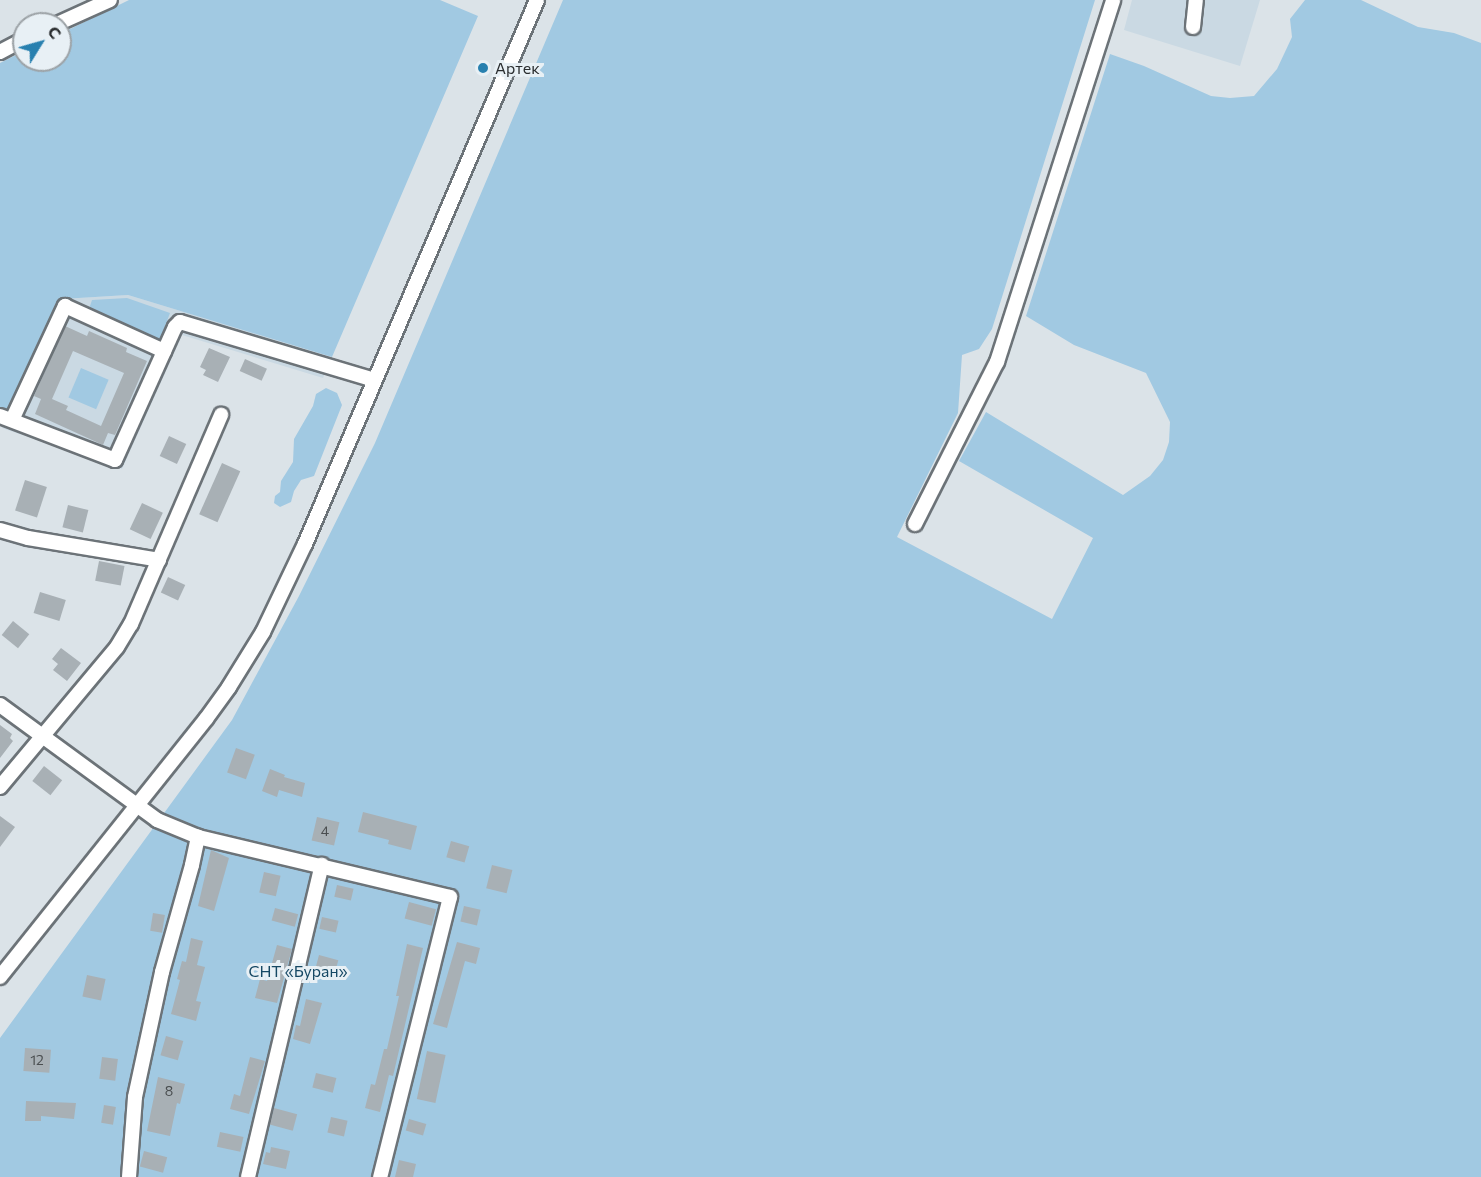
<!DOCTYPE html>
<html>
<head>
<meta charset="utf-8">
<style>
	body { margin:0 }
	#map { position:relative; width:1481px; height:1177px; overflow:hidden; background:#dbe3e8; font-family:Commissioner,sans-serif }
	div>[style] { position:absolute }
	.built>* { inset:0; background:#cad9e3 }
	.green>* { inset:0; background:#a1c9e2; transform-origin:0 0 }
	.building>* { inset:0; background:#a8b0b5; transform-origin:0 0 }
	.roads { filter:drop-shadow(2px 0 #6c7378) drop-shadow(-2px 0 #6c7378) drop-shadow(0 2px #6c7378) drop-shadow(0 -2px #6c7378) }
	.minor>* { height:14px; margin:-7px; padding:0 7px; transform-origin:7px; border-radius:7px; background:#fff }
	.dots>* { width:16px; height:16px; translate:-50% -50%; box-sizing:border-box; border:3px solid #e8f0f5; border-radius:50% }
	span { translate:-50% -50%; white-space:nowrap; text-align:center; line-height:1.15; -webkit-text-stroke:6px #e8f0f5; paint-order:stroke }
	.number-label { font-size:14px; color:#4a4e50 }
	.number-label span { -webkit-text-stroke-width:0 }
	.poi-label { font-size:16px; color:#2a2d2f }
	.left { translate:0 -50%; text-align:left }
	.park-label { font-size:16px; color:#154864 }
	.north { position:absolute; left:12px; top:12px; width:60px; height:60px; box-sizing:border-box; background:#e8f0f5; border:2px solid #9ca2a6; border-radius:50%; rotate:53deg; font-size:16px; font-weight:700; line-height:24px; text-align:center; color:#2a2d2f }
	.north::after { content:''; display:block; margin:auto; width:21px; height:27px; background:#2880af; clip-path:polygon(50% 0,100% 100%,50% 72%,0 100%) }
</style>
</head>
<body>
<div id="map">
	<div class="built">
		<div style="clip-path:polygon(1132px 0,1260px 0,1240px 66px,1124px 30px)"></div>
		<div style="clip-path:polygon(128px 295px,332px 357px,323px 378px,182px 335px,122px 469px,2px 428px,62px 299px)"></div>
	</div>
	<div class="green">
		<div style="clip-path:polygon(129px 0,440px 0,478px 16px,332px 357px,128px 295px,62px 299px,10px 410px,0 407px,0 63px,24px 51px,24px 60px,60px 60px,60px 34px)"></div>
		<div style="clip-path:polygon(563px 0,1095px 0,992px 329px,979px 349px,962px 355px,958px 413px,897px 537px,1052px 619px,1093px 538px,959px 461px,986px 412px,1123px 495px,1150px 476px,1163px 460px,1169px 442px,1170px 422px,1146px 373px,1074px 345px,1026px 316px,1110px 54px,1144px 66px,1211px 96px,1230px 98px,1254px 96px,1277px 69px,1292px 37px,1290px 19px,1305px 0,1361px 0,1418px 27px,1454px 33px,1481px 43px,1481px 1177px,0 1177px,0 1038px,232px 720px,299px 596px,375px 443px)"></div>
		<div style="clip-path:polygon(127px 298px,170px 313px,160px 340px,89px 309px,92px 300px)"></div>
		<div style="left:81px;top:368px;width:30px;height:32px;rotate:23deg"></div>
		<div style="clip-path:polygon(326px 388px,337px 393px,342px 405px,314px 476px,301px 480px,294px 491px,291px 502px,280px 507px,274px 503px,275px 496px,280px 492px,281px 481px,293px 462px,294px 439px,313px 406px,316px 394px)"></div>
	</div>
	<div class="building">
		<div style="clip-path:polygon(evenodd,65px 326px,87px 336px,89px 331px,127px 348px,126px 352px,147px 361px,115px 435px,108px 433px,103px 445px,35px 414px,41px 399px,34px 396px,65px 326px,73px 351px,124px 373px,101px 426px,66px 410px,68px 406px,52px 399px,73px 351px)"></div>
		<div style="clip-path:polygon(209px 348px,230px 357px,218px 382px,203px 375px,206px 370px,200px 367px)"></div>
		<div style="left:245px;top:359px;width:24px;height:13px;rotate:24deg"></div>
		<div style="left:169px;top:436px;width:19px;height:22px;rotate:25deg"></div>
		<div style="left:222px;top:463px;width:20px;height:56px;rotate:24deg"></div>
		<div style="left:25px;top:480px;width:23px;height:32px;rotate:18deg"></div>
		<div style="left:142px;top:503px;width:23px;height:29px;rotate:25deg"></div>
		<div style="left:68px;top:505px;width:21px;height:23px;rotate:14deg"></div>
		<div style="left:99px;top:561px;width:26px;height:20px;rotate:11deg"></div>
		<div style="left:168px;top:577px;width:19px;height:17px;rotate:25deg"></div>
		<div style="left:40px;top:592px;width:27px;height:22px;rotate:17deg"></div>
		<div style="left:13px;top:621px;width:21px;height:18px;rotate:39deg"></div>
		<div style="clip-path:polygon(61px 648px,81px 663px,67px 681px,53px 670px,58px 664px,52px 659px)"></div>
		<div style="clip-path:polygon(0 725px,12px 734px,10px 738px,13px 741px,0 758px)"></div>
		<div style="left:236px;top:748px;width:20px;height:26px;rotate:20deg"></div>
		<div style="left:44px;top:766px;width:23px;height:19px;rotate:38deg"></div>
		<div style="clip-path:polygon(270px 769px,285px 775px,284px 777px,305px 783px,302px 797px,279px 790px,277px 797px,262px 791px)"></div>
		<div style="clip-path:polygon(363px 812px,417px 826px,411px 850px,388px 844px,389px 840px,358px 832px)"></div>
		<div style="clip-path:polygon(0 816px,15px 827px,0 847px)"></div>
		<div style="left:317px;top:817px;width:23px;height:24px;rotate:13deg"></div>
		<div style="left:451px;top:841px;width:19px;height:17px;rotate:16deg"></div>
		<div style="clip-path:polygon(211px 850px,229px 858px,214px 911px,198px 906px)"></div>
		<div style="left:492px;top:865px;width:21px;height:24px;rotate:14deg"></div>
		<div style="left:264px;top:872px;width:17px;height:21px;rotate:13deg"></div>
		<div style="left:337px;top:885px;width:17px;height:12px;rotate:13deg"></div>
		<div style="left:409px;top:902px;width:28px;height:17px;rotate:15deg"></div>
		<div style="left:464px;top:906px;width:17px;height:16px;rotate:13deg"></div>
		<div style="left:275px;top:908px;width:24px;height:13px;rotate:15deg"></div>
		<div style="left:153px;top:913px;width:12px;height:18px;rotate:9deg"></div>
		<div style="left:322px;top:917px;width:17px;height:12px;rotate:13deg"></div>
		<div style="clip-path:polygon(191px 938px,203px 941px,197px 965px,205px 967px,196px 1001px,201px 1002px,196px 1021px,171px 1014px,180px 980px,177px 979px,182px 961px,186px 962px)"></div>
		<div style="clip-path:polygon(457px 942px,480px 948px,476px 964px,465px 961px,447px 1028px,433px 1024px)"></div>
		<div style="clip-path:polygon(407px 944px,423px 948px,393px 1076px,389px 1075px,380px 1112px,365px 1108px,371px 1084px,375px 1085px,384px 1049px,387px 1049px,399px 996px,396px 996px)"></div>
		<div style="clip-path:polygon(277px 945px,292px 949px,277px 1003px,255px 998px,260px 979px,267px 981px)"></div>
		<div style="left:319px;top:955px;width:20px;height:17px;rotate:15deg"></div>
		<div style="left:87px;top:975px;width:19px;height:22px;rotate:12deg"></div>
		<div style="clip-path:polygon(306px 999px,322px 1003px,310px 1044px,293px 1039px,296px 1025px,300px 1026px)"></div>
		<div style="left:166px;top:1036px;width:18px;height:20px;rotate:16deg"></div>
		<div style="left:25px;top:1048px;width:26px;height:23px;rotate:4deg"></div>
		<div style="left:427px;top:1051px;width:19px;height:49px;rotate:12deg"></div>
		<div style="left:102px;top:1057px;width:16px;height:22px;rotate:7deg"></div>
		<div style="clip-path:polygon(250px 1057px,265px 1061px,249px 1114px,230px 1109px,234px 1094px,240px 1096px)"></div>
		<div style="left:316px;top:1073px;width:21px;height:15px;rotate:14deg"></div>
		<div style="clip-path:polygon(158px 1077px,185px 1084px,180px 1104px,177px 1103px,170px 1136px,147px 1131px)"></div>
		<div style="clip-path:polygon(26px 1101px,76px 1103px,74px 1119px,41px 1116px,41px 1121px,25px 1121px)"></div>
		<div style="left:104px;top:1105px;width:12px;height:18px;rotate:9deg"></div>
		<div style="left:274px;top:1108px;width:24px;height:17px;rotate:15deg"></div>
		<div style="left:331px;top:1117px;width:17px;height:16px;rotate:13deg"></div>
		<div style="left:409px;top:1119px;width:18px;height:12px;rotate:16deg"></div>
		<div style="left:220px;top:1132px;width:24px;height:15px;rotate:12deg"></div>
		<div style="clip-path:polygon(271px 1147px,290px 1151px,286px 1169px,263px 1164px,266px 1152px,270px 1153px)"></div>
		<div style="left:144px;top:1151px;width:24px;height:16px;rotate:15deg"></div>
		<div style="clip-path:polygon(399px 1160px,416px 1164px,413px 1177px,395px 1177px)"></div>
	</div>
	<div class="roads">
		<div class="minor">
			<div style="left:57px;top:24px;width:58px;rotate:-24.4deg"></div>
			<div style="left:1193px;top:27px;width:27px;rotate:-84deg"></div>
			<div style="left:0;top:52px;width:27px;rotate:-28deg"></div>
			<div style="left:0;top:416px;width:123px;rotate:20.9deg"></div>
			<div style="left:115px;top:460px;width:146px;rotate:-65.7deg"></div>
			<div style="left:175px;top:327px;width:7px;rotate:-45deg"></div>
			<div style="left:180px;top:322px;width:203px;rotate:16.6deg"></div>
			<div style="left:12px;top:420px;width:126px;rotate:-65.1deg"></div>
			<div style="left:65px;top:306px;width:109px;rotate:24.4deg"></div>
			<div style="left:915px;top:524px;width:182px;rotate:-63.2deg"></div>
			<div style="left:997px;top:362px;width:380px;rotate:-72.2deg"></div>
			<div style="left:0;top:530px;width:29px;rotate:16deg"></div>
			<div style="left:28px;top:538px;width:133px;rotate:9.5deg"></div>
			<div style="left:0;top:705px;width:195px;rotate:36.2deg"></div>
			<div style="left:157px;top:820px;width:44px;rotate:22.5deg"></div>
			<div style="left:198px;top:837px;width:259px;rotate:13.4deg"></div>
			<div style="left:450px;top:897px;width:289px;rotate:104deg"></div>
			<div style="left:0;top:787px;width:182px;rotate:-50.1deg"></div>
			<div style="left:117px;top:647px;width:27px;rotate:-59deg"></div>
			<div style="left:131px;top:624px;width:228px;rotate:-66.7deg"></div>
			<div style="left:0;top:977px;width:330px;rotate:-51.4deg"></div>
			<div style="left:206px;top:719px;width:39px;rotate:-54deg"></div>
			<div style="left:229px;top:687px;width:65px;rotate:-58.3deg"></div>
			<div style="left:263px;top:632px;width:98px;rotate:-64.5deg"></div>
			<div style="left:305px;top:544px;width:591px;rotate:-66.9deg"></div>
			<div style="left:129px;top:1177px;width:80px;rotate:-85.7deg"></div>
			<div style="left:135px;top:1097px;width:128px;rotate:-77.8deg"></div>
			<div style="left:162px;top:972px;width:111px;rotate:-74.3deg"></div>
			<div style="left:192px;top:865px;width:29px;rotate:-78deg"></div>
			<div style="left:248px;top:1177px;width:321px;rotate:-76.7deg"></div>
		</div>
	</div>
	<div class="dots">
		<div style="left:483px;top:68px;background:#2880af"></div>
	</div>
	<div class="number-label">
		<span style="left:325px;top:831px">4</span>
		<span style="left:37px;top:1060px">12</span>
		<span style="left:169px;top:1091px">8</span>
	</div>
	<div class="poi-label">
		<span class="left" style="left:495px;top:68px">Артек</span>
	</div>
	<div class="park-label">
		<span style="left:298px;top:971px">СНТ «Буран»</span>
	</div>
	<div class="north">С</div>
</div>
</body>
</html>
